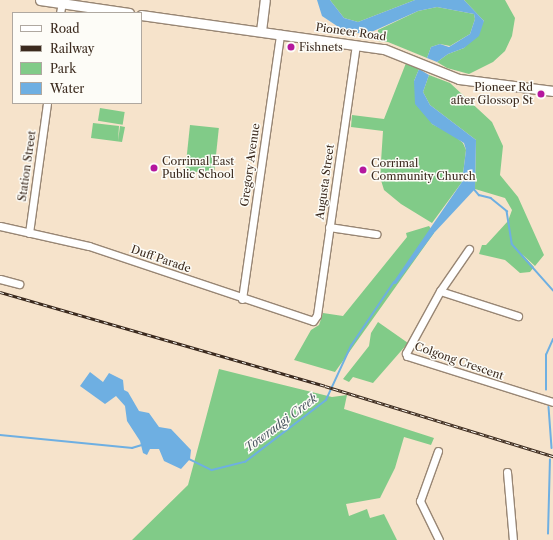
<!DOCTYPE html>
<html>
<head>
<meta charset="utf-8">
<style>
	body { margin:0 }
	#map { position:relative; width:553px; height:540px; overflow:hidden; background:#f6e3cb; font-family:"Libre Caslon Text",serif }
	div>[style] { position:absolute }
	.green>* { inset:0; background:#81cb88; transform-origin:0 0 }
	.water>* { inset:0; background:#6eafe2 }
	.stream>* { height:1.5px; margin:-0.75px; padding:0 0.75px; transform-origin:0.75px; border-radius:0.75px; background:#6eafe2 }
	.roads { filter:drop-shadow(1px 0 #988674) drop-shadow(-1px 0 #988674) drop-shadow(0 1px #988674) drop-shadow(0 -1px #988674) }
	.minor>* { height:7px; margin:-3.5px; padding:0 3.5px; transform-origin:3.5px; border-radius:3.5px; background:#fff }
	.secondary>* { height:9px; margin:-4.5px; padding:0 4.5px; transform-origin:4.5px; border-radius:4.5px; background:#fff }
	.rail>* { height:3px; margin-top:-1.5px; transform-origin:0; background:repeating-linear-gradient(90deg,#fdfcf7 0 4.5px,#3b2a1e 0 9px); box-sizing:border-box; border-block:1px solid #3b2a1e }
	.dots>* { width:11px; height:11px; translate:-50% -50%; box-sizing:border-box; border:2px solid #fdfcf7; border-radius:50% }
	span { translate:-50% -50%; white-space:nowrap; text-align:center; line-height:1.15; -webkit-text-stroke:3px #fdfcf7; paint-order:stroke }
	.street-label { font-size:11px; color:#3b2a1e }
	.poi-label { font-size:11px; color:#3b2a1e }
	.left { translate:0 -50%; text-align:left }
	.right { translate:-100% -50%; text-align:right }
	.water-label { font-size:12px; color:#4d5963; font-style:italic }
	.legend { position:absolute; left:12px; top:12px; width:130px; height:92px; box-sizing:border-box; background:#fdfcf7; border:1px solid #afa8a0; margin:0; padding:5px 7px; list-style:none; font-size:12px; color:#3b2a1e }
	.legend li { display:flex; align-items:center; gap:8px; height:20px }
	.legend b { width:20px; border:1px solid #afa8a0 }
</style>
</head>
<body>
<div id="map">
	<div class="green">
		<div style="clip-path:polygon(330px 0,415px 0,358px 22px,344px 18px)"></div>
		<div style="clip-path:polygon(464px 0,505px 0,515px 18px,512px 36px,505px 51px,493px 62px,469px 74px,447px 68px,437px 62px,448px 54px,464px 48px,484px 21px)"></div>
		<div style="clip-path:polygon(437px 7px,474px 14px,475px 19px,470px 34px,450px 46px,440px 44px,431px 47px,427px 58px,388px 42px,378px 41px,378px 30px,418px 11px)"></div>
		<div style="clip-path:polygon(406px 63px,419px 69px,414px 81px,432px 124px,452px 134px,463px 143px,466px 150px,462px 182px,432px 223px,401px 204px,384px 190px,380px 177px,383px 131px,351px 127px,352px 115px,384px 119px)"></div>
		<div style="clip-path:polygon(429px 75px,450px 83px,492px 122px,503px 146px,500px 175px,518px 197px,544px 255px,535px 266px,522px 254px,534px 267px,530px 272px,520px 273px,505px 260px,479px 254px,482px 245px,486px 245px,508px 221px,512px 210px,505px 198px,475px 189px,476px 140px,430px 105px,423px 92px)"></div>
		<div style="left:100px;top:108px;width:25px;height:13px;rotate:9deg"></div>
		<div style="clip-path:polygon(93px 123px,119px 126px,118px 141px,120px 126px,125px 127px,122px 142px,91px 138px)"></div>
		<div style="left:190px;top:125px;width:29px;height:46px;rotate:6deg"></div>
		<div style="clip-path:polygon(429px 226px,434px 233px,335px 372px,294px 360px,311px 330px,319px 325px,323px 313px,343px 316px,407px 237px,406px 233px)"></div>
		<div style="clip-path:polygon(378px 322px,408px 343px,373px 383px,353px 377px,349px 382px,343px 379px,369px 346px,371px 333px)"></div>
		<div style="clip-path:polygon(219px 369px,332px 397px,347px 395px,344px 409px,434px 438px,431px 445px,404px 437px,395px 468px,380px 498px,346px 504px,349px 516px,367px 509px,370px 518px,384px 514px,397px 540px,132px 540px,188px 485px)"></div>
	</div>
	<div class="water">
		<div style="clip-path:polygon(317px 0,330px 0,344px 18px,358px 22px,415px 0,464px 0,484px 21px,479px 36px,464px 48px,448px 54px,437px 62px,427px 58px,431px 47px,440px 44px,449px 47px,470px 34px,475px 19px,474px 14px,437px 7px,418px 11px,367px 34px,346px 32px,322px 16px)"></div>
		<div style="clip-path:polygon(419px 69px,429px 75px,423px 92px,430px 105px,476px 140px,475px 189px,434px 233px,396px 284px,392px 284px,462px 182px,466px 150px,464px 143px,432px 124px,415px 104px,414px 81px)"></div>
		<div style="clip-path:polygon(90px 372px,103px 382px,109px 373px,123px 380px,124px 390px,128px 392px,139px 411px,149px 413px,159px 427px,171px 429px,191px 450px,190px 459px,181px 469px,164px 461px,159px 449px,150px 449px,147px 455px,143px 453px,140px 441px,127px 421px,125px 406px,116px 396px,105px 404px,80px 386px)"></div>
	</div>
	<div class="stream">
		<div style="left:474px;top:189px;width:8px;rotate:50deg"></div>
		<div style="left:479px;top:195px;width:12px;rotate:14deg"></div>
		<div style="left:491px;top:198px;width:21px;rotate:39deg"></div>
		<div style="left:507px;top:211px;width:33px;rotate:81deg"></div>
		<div style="left:512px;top:244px;width:62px;rotate:48.3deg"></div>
		<div style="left:546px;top:390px;width:35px;rotate:-90deg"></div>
		<div style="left:546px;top:355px;width:17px;rotate:-66deg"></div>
		<div style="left:549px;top:407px;width:41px;rotate:85.8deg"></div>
		<div style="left:0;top:435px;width:133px;rotate:5.6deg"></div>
		<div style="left:132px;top:448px;width:10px;rotate:-17deg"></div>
		<div style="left:189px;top:459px;width:25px;rotate:26deg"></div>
		<div style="left:212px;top:470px;width:34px;rotate:-14deg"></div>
		<div style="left:245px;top:462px;width:102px;rotate:-37.4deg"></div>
		<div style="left:326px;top:400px;width:60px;rotate:-65.2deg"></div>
		<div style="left:351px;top:346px;width:77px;rotate:-56.1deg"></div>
		<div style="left:548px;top:534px;width:74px;rotate:-88.5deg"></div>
	</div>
	<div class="roads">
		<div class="minor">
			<div style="left:60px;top:13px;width:10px;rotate:-79deg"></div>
			<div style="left:0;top:226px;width:91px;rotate:12.7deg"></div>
			<div style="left:89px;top:246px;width:236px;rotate:18.5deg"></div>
			<div style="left:313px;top:321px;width:7px;rotate:-56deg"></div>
			<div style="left:317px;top:315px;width:273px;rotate:-81.8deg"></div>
			<div style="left:329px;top:227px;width:48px;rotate:8.5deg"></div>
			<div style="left:29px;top:233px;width:131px;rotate:-82.1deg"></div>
			<div style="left:469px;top:249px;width:51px;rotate:124.6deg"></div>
			<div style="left:440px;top:291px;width:71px;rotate:118.7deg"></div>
			<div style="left:406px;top:353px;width:3px;rotate:72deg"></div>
			<div style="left:407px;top:356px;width:153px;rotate:17.5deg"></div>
			<div style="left:0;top:279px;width:20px;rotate:15deg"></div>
			<div style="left:440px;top:291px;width:82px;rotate:17.8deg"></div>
			<div style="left:242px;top:299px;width:268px;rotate:-81.8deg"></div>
			<div style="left:438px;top:451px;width:53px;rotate:109.8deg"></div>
			<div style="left:420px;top:501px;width:43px;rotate:64deg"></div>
			<div style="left:507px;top:472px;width:68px;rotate:85deg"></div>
		</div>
		<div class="secondary">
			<div style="left:40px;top:0;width:90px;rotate:8.3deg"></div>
			<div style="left:141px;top:15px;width:245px;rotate:8deg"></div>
			<div style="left:384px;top:49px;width:81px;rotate:21.8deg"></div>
			<div style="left:459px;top:79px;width:95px;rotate:7.3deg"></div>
			<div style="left:261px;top:31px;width:31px;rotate:-83deg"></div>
		</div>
	</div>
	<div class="rail">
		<div style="left:0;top:292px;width:338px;rotate:16.1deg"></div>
		<div style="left:325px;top:386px;width:239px;rotate:17.1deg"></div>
	</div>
	<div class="dots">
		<div style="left:291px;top:47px;background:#b5179e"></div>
		<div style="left:541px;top:94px;background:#b5179e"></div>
		<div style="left:154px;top:168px;background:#b5179e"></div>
		<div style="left:363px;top:170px;background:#b5179e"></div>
	</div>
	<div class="street-label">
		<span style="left:351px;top:32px;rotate:8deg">Pioneer Road</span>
		<span style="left:250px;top:165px;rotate:-82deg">Gregory Avenue</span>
		<span style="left:27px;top:166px;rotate:-82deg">Station Street</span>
		<span style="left:325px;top:182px;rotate:-82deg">Augusta Street</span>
		<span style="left:161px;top:259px;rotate:19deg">Duff Parade</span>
		<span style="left:459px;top:361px;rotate:19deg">Colgong Crescent</span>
	</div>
	<div class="poi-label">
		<span class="left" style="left:299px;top:47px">Fishnets</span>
		<span class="right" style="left:533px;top:94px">Pioneer Rd<br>after Glossop St</span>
		<span class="left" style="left:162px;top:168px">Corrimal East<br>Public School</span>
		<span class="left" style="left:371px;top:170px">Corrimal<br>Community Church</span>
	</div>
	<div class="water-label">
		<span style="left:281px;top:423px;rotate:-37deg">Towradgi Creek</span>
	</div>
	<ul class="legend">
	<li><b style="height:5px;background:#fff"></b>Road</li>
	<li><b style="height:5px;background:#3b2a1e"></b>Railway</li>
	<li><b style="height:11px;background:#81cb88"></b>Park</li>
	<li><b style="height:11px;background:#6eafe2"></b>Water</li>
	</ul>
</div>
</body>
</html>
